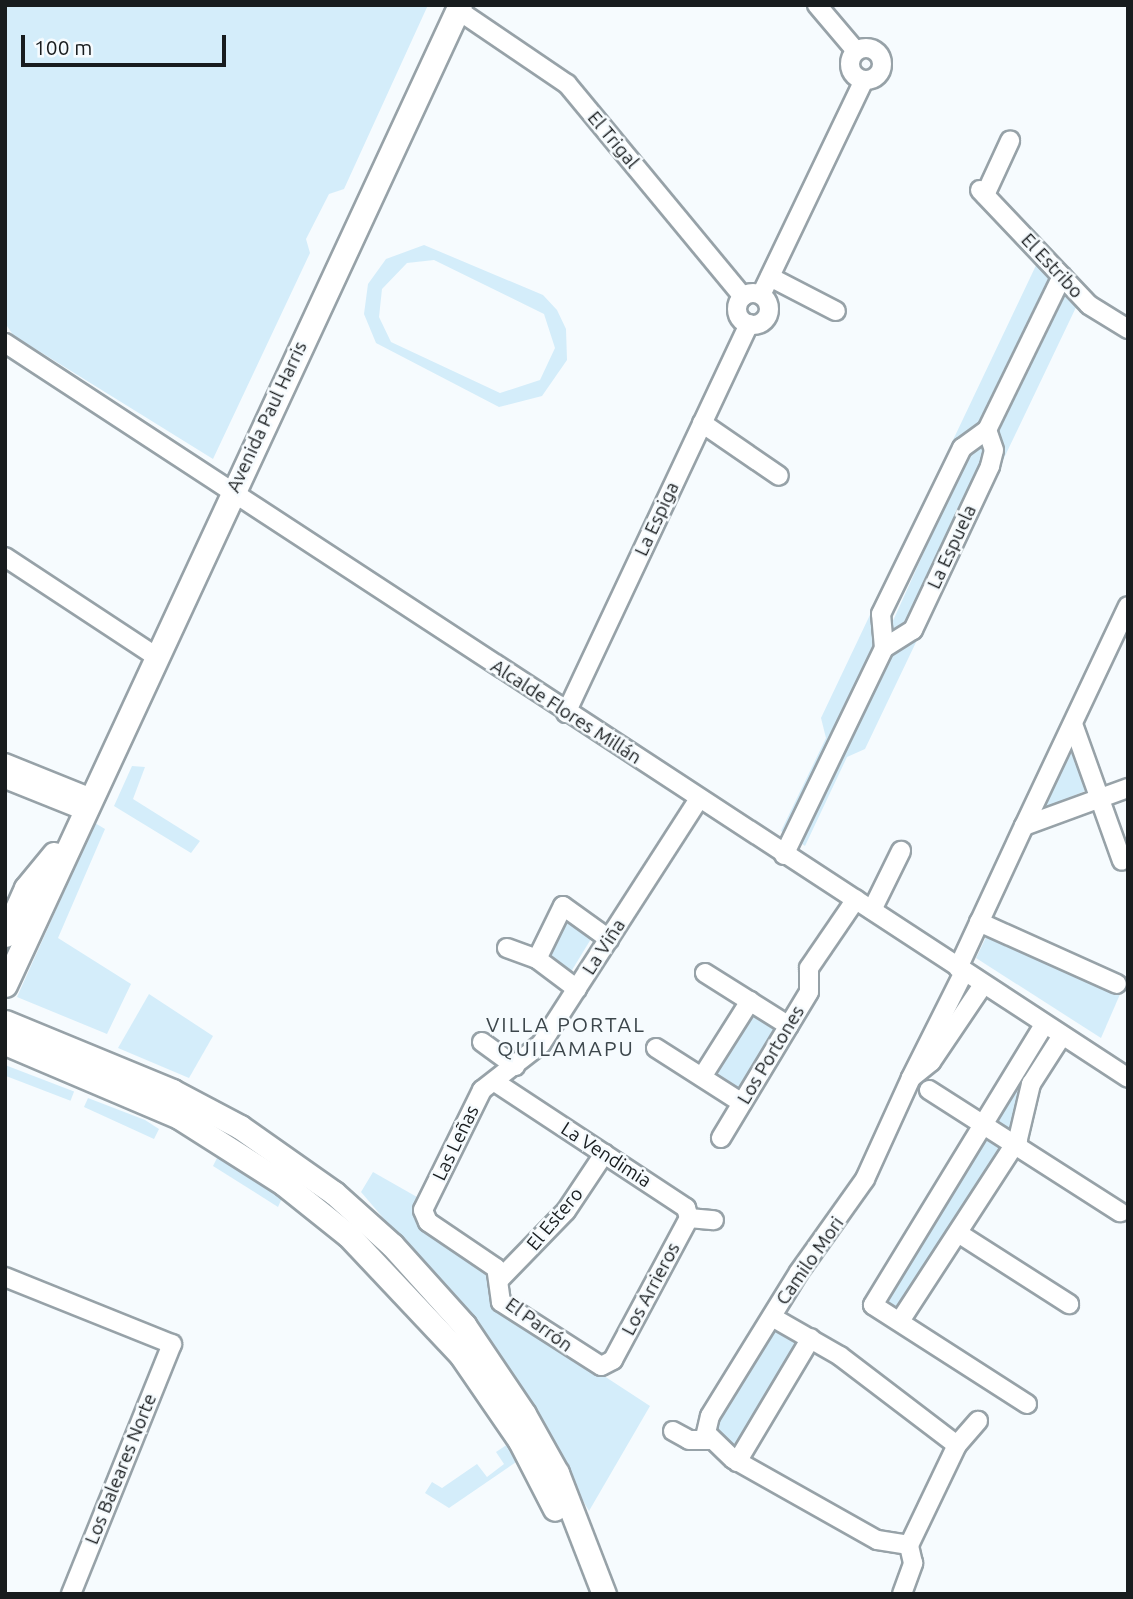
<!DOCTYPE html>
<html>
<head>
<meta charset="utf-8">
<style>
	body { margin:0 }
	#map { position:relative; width:1133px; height:1599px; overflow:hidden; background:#f6fbfe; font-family:Ubuntu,sans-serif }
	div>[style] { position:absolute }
	.green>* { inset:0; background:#d4edfa; transform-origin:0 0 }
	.roads { filter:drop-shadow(2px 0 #97a2a8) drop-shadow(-2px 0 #97a2a8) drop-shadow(0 2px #97a2a8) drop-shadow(0 -2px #97a2a8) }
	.minor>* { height:18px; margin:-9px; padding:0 9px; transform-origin:9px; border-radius:9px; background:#fff }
	.minor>.ring { margin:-9px; padding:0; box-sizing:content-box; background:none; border:18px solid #fff; border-radius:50% }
	.major>* { height:23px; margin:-11.5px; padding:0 11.5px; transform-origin:11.5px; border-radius:11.5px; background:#fff }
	span { translate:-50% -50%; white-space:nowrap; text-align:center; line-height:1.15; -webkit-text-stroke:5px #f6fbfe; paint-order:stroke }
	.street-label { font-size:19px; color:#181c1e }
	.neighbourhood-label { font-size:21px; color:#3c464b; letter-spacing:2px }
	.frame { position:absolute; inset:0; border:7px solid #181c1e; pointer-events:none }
	.scale { position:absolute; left:21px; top:35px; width:205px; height:32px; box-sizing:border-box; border:4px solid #181c1e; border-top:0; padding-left:9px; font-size:21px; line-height:24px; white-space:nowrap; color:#181c1e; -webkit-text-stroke:5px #f6fbfe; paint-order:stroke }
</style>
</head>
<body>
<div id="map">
	<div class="green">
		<div style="clip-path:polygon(5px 5px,428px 5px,344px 189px,329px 194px,306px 239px,310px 253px,213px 459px,13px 335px,5px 323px)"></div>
		<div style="clip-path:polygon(evenodd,424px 245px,543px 295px,557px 310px,566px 329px,567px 360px,542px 396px,499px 407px,376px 343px,364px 314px,368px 284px,386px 259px,424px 245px,434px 260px,544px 314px,555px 348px,540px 380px,500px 393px,391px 342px,379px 317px,382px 289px,407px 263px,434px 260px)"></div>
		<div style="clip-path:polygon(1039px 259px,1055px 276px,984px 425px,873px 622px,875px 655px,788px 835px,781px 831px,826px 738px,821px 718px)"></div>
		<div style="clip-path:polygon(1063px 292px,1079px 301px,865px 749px,847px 757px,805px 846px,799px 842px,889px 659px,909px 644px,1000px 456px,996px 432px)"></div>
		<div style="clip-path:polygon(979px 444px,988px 456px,903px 634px,887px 634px,972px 446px)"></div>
		<div style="clip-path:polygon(1067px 737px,1085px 791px,1032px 813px)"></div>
		<div style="clip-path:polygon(132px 766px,145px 767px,133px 799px,200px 841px,191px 853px,114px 806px)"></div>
		<div style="clip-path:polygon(95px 823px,105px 829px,58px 938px,131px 984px,107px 1034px,17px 997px)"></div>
		<div style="clip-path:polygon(566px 914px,594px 934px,569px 975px,543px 956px)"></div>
		<div style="clip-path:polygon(989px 931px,1121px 992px,1101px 1038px,976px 958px)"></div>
		<div style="clip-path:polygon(149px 994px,213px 1036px,189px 1078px,118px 1048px)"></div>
		<div style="left:750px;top:1010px;width:35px;height:73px;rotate:33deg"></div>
		<div style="left:5px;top:1065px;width:74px;height:10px;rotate:21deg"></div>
		<div style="clip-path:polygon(1012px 1087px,1022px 1093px,1019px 1125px,899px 1309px,885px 1299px)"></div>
		<div style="clip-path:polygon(88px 1098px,145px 1120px,159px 1129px,154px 1139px,84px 1107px)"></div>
		<div style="clip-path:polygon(218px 1156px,282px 1198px,278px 1207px,213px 1166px)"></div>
		<div style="clip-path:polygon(373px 1172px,417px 1197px,418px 1223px,489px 1271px,494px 1304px,650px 1406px,589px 1511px,486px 1338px,361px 1192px)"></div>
		<div style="clip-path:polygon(775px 1332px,800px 1342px,738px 1447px,726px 1448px,716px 1439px,715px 1425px)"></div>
		<div style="clip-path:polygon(508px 1444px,519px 1460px,449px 1508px,425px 1493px,432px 1482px,442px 1488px,477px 1464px,487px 1477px,504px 1464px,496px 1452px)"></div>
	</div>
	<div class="roads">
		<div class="minor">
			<div style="left:817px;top:5px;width:60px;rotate:49.7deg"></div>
			<div style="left:458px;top:10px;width:132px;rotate:34.2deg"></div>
			<div style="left:567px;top:84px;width:276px;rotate:50.4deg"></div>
			<div class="ring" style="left:850px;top:48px;width:14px;height:14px"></div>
			<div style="left:980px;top:190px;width:158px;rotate:46.5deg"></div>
			<div style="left:1089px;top:305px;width:46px;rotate:31.6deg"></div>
			<div style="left:985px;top:195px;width:60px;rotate:-65.2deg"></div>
			<div style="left:770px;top:277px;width:74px;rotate:27.3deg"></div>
			<div class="ring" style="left:737px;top:293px;width:14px;height:14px"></div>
			<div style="left:761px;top:295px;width:238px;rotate:-64.4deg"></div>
			<div style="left:5px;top:343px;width:1342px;rotate:33.2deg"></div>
			<div style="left:702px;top:423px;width:93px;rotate:34.5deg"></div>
			<div style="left:5px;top:557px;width:180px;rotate:33.4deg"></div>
			<div style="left:884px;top:648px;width:34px;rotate:-32deg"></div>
			<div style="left:913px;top:630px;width:181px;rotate:-64.8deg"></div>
			<div style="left:990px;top:466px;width:16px;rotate:-76deg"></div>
			<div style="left:994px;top:450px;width:21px;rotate:-109deg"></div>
			<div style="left:566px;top:713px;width:430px;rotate:-64.8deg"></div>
			<div style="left:1073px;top:724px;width:145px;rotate:70.3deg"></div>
			<div style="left:5px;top:763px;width:91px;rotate:22deg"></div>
			<div style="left:5px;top:779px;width:84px;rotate:21.7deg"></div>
			<div style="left:1024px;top:826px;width:243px;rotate:-64.7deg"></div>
			<div style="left:784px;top:855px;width:230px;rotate:-64.2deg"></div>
			<div style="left:884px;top:648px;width:34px;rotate:-95deg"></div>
			<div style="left:881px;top:614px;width:185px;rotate:-64deg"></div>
			<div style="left:962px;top:448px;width:31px;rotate:-36deg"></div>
			<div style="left:987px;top:430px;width:171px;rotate:-64deg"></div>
			<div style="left:872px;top:910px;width:66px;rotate:-63.8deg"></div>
			<div style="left:979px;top:922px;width:151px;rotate:24.2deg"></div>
			<div style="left:507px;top:948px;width:32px;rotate:20deg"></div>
			<div style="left:958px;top:968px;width:157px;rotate:-65.1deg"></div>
			<div style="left:1024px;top:826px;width:111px;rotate:-20.1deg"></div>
			<div style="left:964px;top:972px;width:119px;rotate:116.6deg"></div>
			<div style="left:911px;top:1078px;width:26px;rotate:-39deg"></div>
			<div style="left:931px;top:1062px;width:93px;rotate:-56deg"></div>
			<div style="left:705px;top:973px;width:99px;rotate:32.2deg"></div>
			<div style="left:577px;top:989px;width:50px;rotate:-143.1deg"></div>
			<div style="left:537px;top:959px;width:59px;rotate:-63.9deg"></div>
			<div style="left:563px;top:906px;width:57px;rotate:35.7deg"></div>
			<div style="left:482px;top:1042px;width:41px;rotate:36deg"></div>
			<div style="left:656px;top:1048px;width:102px;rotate:32.6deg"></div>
			<div style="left:702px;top:1077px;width:90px;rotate:-57.7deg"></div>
			<div style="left:495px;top:1082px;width:229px;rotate:33.4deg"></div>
			<div style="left:686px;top:1208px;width:10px;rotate:73deg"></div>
			<div style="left:929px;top:1090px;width:227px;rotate:32.6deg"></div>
			<div style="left:721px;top:1138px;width:170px;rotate:-58.9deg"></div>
			<div style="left:809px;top:992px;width:24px;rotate:-90deg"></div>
			<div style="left:809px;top:968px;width:83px;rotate:-55.7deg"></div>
			<div style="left:689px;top:1218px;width:161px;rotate:118.2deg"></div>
			<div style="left:613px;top:1360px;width:13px;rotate:153deg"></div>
			<div style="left:601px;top:1366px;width:119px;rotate:-147.4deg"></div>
			<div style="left:501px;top:1302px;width:34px;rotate:-98deg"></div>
			<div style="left:496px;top:1268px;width:82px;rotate:-145.9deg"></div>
			<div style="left:428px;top:1222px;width:13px;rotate:-113deg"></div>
			<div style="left:423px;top:1210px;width:134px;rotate:-63.8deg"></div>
			<div style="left:482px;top:1090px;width:75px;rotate:-37.9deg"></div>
			<div style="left:541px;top:1044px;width:292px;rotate:-57.2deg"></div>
			<div style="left:689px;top:1218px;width:25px;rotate:5deg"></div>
			<div style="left:958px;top:1233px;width:132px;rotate:32.6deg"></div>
			<div style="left:5px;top:1277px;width:180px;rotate:21.9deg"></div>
			<div style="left:172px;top:1344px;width:270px;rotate:112deg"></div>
			<div style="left:501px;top:1278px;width:93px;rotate:-45.9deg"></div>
			<div style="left:566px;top:1211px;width:69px;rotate:-56.3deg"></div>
			<div style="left:772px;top:1317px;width:78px;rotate:29.8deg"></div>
			<div style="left:840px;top:1356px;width:147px;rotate:37.3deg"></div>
			<div style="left:957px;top:1445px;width:111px;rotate:115.6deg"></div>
			<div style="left:909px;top:1545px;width:32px;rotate:-171deg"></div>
			<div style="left:877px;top:1540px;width:165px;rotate:-150.6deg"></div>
			<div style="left:733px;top:1459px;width:37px;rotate:-136deg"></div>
			<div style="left:706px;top:1433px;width:17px;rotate:-77deg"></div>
			<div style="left:710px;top:1416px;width:169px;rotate:-58.3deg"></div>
			<div style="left:799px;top:1272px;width:114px;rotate:-54.6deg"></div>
			<div style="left:865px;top:1179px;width:111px;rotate:-65.5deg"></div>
			<div style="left:900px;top:1321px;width:217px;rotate:-57deg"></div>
			<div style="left:1018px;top:1139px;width:57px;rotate:-76.7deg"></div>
			<div style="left:1031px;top:1084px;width:56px;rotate:-57.4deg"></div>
			<div style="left:1027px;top:1404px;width:183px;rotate:-147.3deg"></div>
			<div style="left:873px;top:1305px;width:328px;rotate:-58.6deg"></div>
			<div style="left:673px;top:1431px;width:18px;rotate:29deg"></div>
			<div style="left:689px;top:1440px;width:21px"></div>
			<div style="left:957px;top:1445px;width:32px;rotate:-49deg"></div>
			<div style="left:737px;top:1462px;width:144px;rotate:-59.2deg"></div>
			<div style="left:902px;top:1594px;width:33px;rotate:-70deg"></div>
			<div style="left:913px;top:1563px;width:18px;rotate:-103deg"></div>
		</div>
		<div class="major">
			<div style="left:5px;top:935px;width:51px;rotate:-65.9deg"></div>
			<div style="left:26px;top:888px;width:44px;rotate:-50.5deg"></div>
			<div style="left:5px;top:985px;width:1080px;rotate:-65.1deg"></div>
			<div style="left:5px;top:1022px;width:181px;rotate:22.4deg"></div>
			<div style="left:172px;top:1091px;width:77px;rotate:27.9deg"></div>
			<div style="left:240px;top:1127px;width:115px;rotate:35.1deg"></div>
			<div style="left:334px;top:1193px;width:78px;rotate:41.9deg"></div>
			<div style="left:392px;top:1245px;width:108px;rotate:48deg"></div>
			<div style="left:464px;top:1325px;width:107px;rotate:56deg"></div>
			<div style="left:524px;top:1414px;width:68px;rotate:60.8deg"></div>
			<div style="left:557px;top:1473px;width:130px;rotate:68.8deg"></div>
			<div style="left:5px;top:1043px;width:189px;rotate:23deg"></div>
			<div style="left:179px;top:1117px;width:125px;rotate:32.5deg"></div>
			<div style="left:284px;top:1184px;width:82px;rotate:38.6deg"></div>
			<div style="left:348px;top:1235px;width:165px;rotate:46.7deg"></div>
			<div style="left:461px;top:1355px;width:104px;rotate:55.5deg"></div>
			<div style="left:520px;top:1441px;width:76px;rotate:62.8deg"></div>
		</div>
	</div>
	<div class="street-label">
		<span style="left:613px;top:140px;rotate:50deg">El Trigal</span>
		<span style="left:1052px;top:266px;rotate:47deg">El Estribo</span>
		<span style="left:267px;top:417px;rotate:-65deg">Avenida Paul Harris</span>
		<span style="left:657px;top:519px;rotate:-65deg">La Espiga</span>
		<span style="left:952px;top:547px;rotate:-65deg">La Espuela</span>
		<span style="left:566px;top:712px;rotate:33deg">Alcalde Flores Millán</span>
		<span style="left:604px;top:947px;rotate:-57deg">La Viña</span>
		<span style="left:771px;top:1055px;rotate:-59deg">Los Portones</span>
		<span style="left:456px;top:1143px;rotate:-64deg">Las Leñas</span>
		<span style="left:606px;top:1155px;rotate:33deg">La Vendimia</span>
		<span style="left:555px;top:1219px;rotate:-50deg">El Estero</span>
		<span style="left:810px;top:1261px;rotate:-55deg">Camilo Mori</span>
		<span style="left:651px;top:1289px;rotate:-62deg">Los Arrieros</span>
		<span style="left:539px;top:1325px;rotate:36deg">El Parrón</span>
		<span style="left:121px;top:1469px;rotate:-68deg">Los Baleares Norte</span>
	</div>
	<div class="neighbourhood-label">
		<span style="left:566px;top:1036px">VILLA PORTAL<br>QUILAMAPU</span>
	</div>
	<div class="frame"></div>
	<div class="scale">100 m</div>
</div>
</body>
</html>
